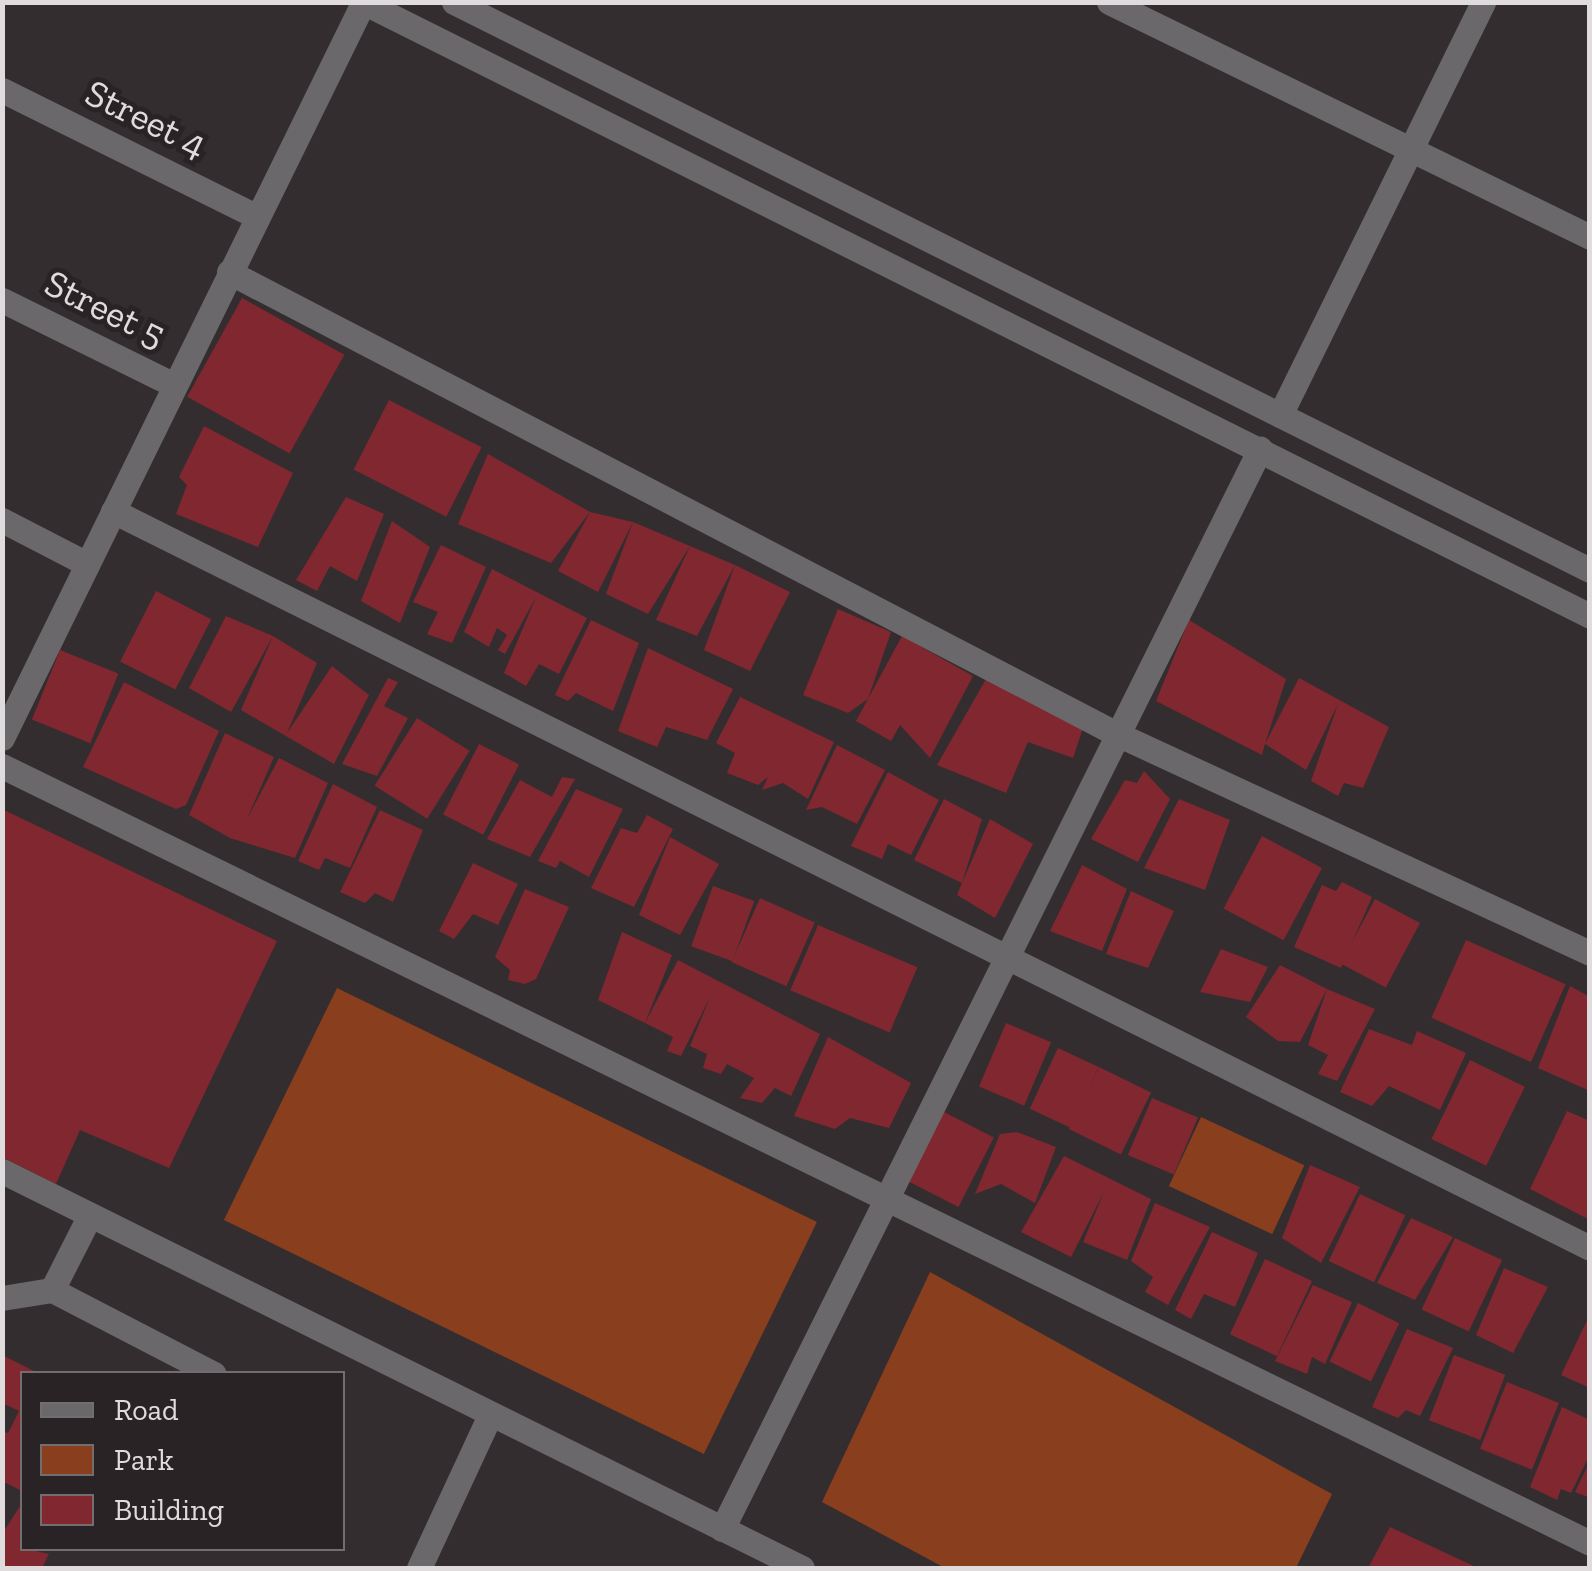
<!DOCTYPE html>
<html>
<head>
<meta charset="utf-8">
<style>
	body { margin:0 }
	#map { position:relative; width:1592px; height:1571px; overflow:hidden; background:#332d2f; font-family:"Zilla Slab",serif }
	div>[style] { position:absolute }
	.green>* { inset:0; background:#893e1e; transform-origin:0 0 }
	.building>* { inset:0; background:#802730; transform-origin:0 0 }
	.minor>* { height:25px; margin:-12.5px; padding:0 12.5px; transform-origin:12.5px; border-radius:12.5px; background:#6a686a }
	span { translate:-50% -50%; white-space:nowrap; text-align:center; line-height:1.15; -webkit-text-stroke:10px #292325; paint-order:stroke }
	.street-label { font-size:38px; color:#e0dcdd }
	.frame { position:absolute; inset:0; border:5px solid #e0dcdd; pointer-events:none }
	.legend { position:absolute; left:20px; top:1371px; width:325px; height:180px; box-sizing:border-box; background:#292325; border:2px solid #726d6f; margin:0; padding:12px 18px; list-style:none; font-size:30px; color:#e0dcdd }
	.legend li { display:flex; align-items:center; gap:20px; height:50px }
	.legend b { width:50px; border:2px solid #726d6f }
</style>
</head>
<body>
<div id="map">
	<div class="green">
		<div style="left:337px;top:988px;width:534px;height:258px;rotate:26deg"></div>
		<div style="left:1201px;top:1117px;width:114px;height:76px;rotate:25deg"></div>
		<div style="clip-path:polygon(930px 1272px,1332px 1494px,1296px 1568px,945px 1568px,822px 1502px)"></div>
	</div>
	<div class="building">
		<div style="left:242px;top:298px;width:117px;height:113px;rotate:29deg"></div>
		<div style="left:389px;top:400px;width:104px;height:78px;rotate:27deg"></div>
		<div style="clip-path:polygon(204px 426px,293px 473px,258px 547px,176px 514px,187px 485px,179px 477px)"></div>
		<div style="clip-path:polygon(488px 454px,590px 512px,551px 563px,458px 524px)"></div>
		<div style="clip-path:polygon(346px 497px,384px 514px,357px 581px,330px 566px,317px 591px,296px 580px)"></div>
		<div style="clip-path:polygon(590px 512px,633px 522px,735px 565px,697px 636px,656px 620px,690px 546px,648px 614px,606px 594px,633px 522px,598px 592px,558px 571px)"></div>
		<div style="clip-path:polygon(392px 521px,430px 547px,400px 623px,361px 601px)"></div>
		<div style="clip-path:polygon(441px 545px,486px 567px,452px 643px,427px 634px,438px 612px,413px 602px)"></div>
		<div style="clip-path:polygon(735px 565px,790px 592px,750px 671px,704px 650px)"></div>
		<div style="clip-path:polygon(492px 569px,587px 618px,559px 674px,539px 664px,526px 686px,504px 673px,536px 597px,505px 654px,498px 650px,507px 635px,497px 628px,489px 647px,464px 632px)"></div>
		<div style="left:156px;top:591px;width:62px;height:79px;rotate:27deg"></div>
		<div style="clip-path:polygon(838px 609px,891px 632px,868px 699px,848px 713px,803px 695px)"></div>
		<div style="clip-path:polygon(226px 616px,273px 636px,317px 663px,287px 733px,332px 666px,369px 695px,334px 764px,241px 710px,273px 636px,231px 712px,189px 688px)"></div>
		<div style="clip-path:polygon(591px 620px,639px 643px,613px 711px,576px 693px,568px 701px,555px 695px)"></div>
		<div style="clip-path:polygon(1189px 620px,1286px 679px,1265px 744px,1299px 678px,1389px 727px,1363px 788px,1344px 783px,1338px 796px,1311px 781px,1338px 704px,1306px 770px,1265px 744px,1262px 755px,1156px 701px)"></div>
		<div style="clip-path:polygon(902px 636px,973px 676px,930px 758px,900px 725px,891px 741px,856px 721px)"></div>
		<div style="clip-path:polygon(648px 648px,733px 689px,707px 740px,666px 727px,657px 747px,618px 731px)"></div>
		<div style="left:60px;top:650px;width:63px;height:75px;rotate:22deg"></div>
		<div style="clip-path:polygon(388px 678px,398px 682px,384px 706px,408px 718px,377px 776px,342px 764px)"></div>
		<div style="clip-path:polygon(986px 679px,1083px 728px,1073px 758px,1028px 742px,1006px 793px,937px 765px)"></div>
		<div style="clip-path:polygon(124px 682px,219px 731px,186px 805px,176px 809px,83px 767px)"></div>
		<div style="clip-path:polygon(740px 697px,834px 742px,808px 799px,783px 783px,762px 790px,768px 777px,758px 785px,727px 773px,735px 753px,716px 743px)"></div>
		<div style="left:417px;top:718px;width:62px;height:80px;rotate:32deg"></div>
		<div style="clip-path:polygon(225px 733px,274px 757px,247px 819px,279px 758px,328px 783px,295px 858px,230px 838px,189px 815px)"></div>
		<div style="left:479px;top:744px;width:45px;height:79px;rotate:27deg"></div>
		<div style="clip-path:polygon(837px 745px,885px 770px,857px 824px,822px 807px,806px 810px)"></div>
		<div style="clip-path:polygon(1144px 771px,1170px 799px,1138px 862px,1091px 839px,1125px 780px,1137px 783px)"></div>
		<div style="clip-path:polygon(888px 772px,939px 800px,911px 855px,888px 844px,882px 859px,851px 846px)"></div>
		<div style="clip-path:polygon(562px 777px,575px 779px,530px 857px,487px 839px,520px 780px,552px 797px)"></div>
		<div style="clip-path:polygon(333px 784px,377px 807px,350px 868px,325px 858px,319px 870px,298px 861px)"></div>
		<div style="clip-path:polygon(576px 789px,623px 809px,589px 877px,560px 861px,556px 868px,538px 861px)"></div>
		<div style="clip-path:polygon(944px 799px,982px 819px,962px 883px,990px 819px,1033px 844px,995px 918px,957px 895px,962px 883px,914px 860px)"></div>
		<div style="clip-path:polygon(1179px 799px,1230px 820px,1205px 890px,1144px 868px)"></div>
		<div style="clip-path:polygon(2px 809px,277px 941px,169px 1168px,80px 1130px,56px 1184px,2px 1157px)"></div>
		<div style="clip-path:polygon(380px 810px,423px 830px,393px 902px,375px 893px,365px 903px,340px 892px)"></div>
		<div style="clip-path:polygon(647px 815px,673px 829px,634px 907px,591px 888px,621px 828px,637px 833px)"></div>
		<div style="left:1262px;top:836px;width:68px;height:82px;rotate:28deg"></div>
		<div style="clip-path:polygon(670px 837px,719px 864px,680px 935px,639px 915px)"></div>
		<div style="clip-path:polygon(473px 863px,518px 884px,498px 925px,473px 914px,454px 939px,439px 931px)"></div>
		<div style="clip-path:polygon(1082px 865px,1127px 889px,1102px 951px,1050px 931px)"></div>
		<div style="clip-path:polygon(1342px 882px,1372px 897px,1341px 968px,1294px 947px,1322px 885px,1336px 891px)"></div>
		<div style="left:713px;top:886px;width:44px;height:64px;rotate:20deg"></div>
		<div style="clip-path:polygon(525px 889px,569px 907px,536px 979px,525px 984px,508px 980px,510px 970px,495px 957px)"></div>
		<div style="clip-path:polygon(1131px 891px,1174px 911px,1148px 968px,1106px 954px)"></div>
		<div style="left:760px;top:898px;width:60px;height:70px;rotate:24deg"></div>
		<div style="left:1375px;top:899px;width:51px;height:73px;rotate:28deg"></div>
		<div style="left:818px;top:925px;width:108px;height:71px;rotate:23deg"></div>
		<div style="clip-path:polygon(622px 932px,672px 955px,645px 1023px,598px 1000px)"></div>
		<div style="left:1466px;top:940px;width:109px;height:85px;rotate:24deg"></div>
		<div style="clip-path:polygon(1221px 949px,1268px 967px,1250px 1002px,1200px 992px)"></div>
		<div style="clip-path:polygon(678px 960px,820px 1034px,791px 1096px,775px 1088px,762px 1103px,740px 1098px,754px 1078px,727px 1064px,721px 1074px,703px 1068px,707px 1054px,690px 1046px,710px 997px,681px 1056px,667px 1051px,673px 1037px,645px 1023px)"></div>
		<div style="clip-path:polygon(1280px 965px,1327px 989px,1300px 1042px,1278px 1041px,1246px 1017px)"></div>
		<div style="clip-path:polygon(1570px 986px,1590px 997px,1590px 1091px,1538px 1068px)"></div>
		<div style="clip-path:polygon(1327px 989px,1375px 1009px,1337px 1081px,1318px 1074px,1328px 1055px,1308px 1045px)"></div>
		<div style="left:1006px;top:1023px;width:49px;height:69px;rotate:23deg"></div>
		<div style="clip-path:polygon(1369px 1029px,1412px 1045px,1417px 1031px,1466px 1053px,1440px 1110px,1389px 1086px,1372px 1106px,1340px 1092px)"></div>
		<div style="clip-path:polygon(828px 1037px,911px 1083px,889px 1128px,850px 1118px,835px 1129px,794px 1116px)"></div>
		<div style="left:1058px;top:1048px;width:45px;height:67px;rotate:25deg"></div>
		<div style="left:1470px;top:1060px;width:61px;height:88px;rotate:26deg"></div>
		<div style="left:1099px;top:1067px;width:58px;height:69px;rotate:26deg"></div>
		<div style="left:1152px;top:1098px;width:50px;height:62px;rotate:23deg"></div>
		<div style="clip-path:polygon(1567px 1111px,1590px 1121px,1588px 1219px,1530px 1189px)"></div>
		<div style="left:944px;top:1112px;width:56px;height:78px;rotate:27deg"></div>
		<div style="clip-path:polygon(1017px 1132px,1056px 1147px,1035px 1203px,1001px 1184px,975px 1194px,1000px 1134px)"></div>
		<div style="clip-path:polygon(1064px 1156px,1151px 1199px,1127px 1260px,1083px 1242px,1104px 1192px,1071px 1257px,1021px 1232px)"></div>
		<div style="clip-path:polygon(1310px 1165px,1360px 1187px,1321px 1263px,1282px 1238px)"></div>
		<div style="left:1360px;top:1194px;width:50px;height:74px;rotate:25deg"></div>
		<div style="clip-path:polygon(1155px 1203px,1210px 1227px,1168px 1305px,1145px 1292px,1153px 1277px,1131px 1261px)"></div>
		<div style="clip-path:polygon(1411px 1218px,1453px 1237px,1415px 1300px,1377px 1283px)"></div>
		<div style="clip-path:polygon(1212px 1232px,1258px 1253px,1235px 1307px,1204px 1294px,1191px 1319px,1175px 1310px)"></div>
		<div style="left:1455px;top:1238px;width:52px;height:79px;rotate:25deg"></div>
		<div style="left:1265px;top:1259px;width:52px;height:83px;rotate:25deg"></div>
		<div style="clip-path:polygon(1504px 1268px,1548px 1287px,1513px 1353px,1476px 1335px)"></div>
		<div style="clip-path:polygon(1313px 1285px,1352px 1302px,1325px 1364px,1312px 1357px,1307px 1374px,1275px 1361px)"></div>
		<div style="left:1358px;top:1303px;width:46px;height:65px;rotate:26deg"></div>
		<div style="clip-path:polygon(1590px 1314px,1590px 1388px,1561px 1375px)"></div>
		<div style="clip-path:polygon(1407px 1329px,1453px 1348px,1420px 1416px,1406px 1410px,1398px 1418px,1372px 1407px)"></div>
		<div style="clip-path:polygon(2px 1355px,40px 1374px,22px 1374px,22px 1491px,2px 1481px,2px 1431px,8px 1433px,19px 1411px,2px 1403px)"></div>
		<div style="left:1454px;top:1355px;width:55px;height:70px;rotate:21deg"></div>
		<div style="left:1507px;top:1382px;width:56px;height:72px;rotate:22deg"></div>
		<div style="clip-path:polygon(1562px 1407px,1590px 1420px,1590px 1454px,1571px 1493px,1561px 1489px,1557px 1500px,1530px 1487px)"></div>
		<div style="clip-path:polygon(1590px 1461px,1590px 1498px,1575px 1492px)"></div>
		<div style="clip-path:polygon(22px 1503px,22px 1548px,49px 1554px,42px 1568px,2px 1568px,2px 1534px)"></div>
		<div style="clip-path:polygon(1390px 1527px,1478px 1568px,1368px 1568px)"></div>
	</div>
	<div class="minor">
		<div style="left:363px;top:2px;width:1372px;rotate:26.58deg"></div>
		<div style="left:454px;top:2px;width:1270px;rotate:26.57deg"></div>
		<div style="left:1109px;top:2px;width:535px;rotate:26.04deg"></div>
		<div style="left:2px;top:90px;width:284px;rotate:26.4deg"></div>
		<div style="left:229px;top:272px;width:1001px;rotate:27.49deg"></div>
		<div style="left:1117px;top:734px;width:521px;rotate:24.84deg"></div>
		<div style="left:2px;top:300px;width:192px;rotate:26.3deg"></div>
		<div style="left:1280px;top:415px;width:460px;rotate:-63.8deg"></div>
		<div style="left:113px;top:511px;width:1651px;rotate:26.52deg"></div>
		<div style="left:2px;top:520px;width:96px;rotate:27.4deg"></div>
		<div style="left:2px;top:738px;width:819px;rotate:-63.84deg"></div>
		<div style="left:2px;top:766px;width:1768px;rotate:26.07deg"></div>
		<div style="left:2px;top:1171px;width:893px;rotate:26.39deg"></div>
		<div style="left:90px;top:1215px;width:84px;rotate:116.9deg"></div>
		<div style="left:52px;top:1290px;width:182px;rotate:27.4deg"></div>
		<div style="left:2px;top:1298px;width:51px;rotate:-9.1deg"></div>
		<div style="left:722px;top:1529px;width:1207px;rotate:-63.52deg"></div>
		<div style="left:419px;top:1568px;width:169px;rotate:-65.1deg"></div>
	</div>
	<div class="street-label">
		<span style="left:146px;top:119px;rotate:26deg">Street 4</span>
		<span style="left:105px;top:309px;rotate:26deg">Street 5</span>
	</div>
	<div class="frame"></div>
	<ul class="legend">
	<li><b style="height:12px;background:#6a686a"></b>Road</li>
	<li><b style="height:28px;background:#893e1e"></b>Park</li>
	<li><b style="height:28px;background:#802730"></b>Building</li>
	</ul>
</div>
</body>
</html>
